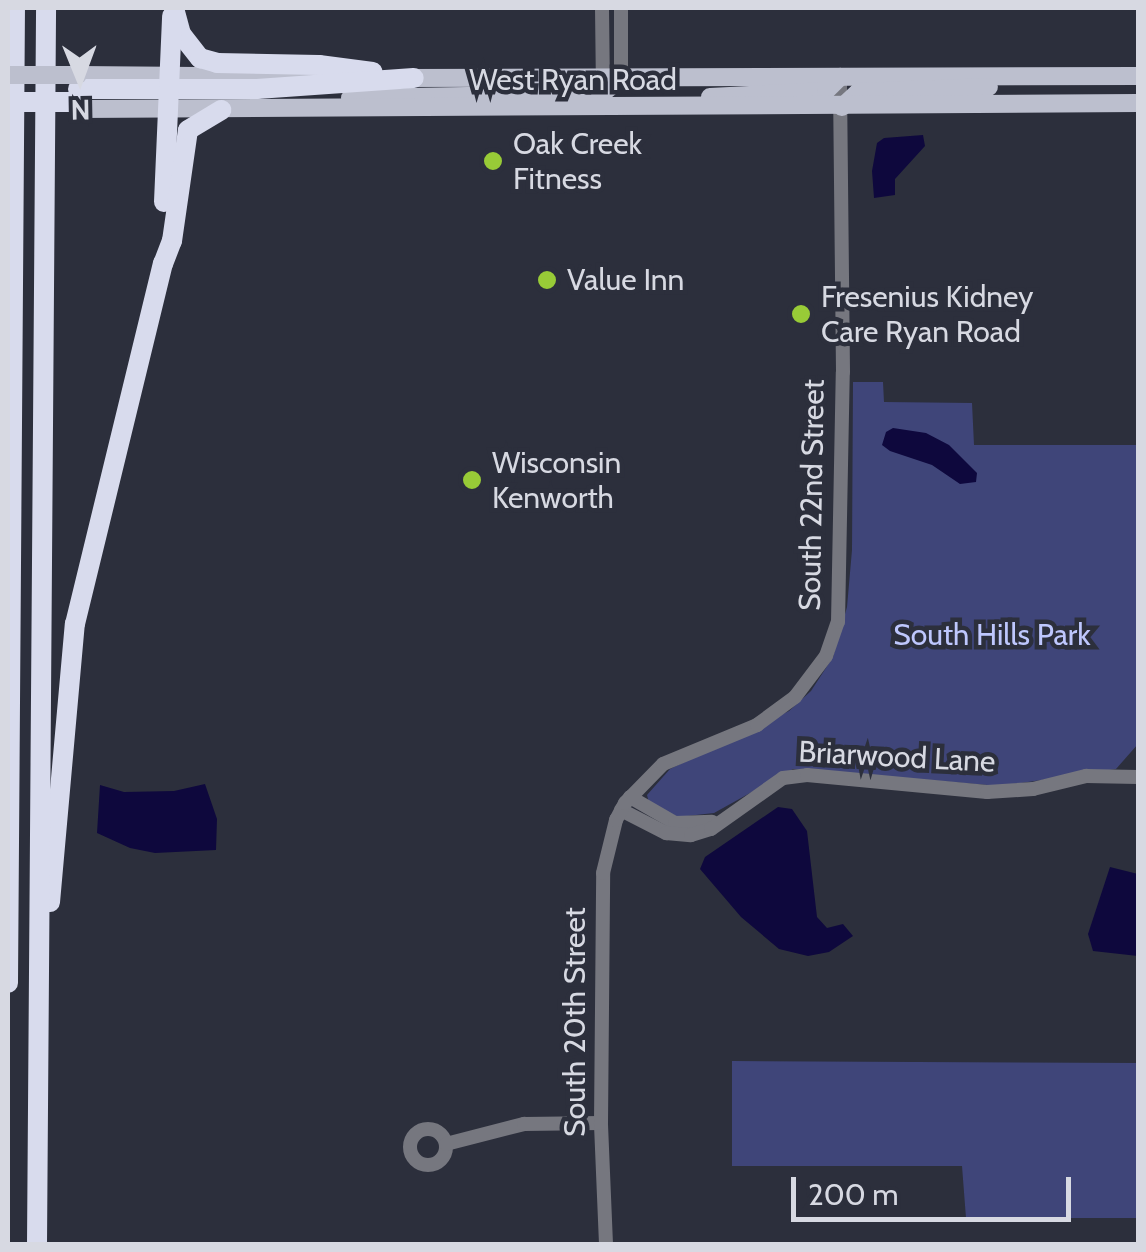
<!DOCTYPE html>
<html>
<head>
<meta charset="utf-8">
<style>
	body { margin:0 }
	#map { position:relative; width:1146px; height:1252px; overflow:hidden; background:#2c2f3c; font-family:Cabin,sans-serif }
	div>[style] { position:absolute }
	.green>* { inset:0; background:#3f4579 }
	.water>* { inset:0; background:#0e083d }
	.minor>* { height:14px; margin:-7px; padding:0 7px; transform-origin:7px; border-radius:7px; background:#76777f }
	.minor>.ring { margin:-7px; padding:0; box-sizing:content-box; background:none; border:14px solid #76777f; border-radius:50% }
	.major>* { height:18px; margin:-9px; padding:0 9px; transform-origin:9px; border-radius:9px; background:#bcbfce }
	.highway>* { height:20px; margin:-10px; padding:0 10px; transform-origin:10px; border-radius:10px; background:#d8dbed }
	.major-bridge>* { height:18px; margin:-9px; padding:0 9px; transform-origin:9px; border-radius:9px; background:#bcbfce }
	.highway-bridge>* { height:20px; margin:-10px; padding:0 10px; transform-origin:10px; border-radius:10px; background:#d8dbed }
	.dots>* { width:28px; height:28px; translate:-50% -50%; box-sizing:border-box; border:5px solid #2c2f3c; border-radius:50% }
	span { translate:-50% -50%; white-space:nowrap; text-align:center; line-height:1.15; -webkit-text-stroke:9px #2c2f3c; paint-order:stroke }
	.street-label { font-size:30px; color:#d7d9e2 }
	.poi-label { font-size:30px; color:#d7d9e2 }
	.left { translate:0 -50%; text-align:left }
	.park-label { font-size:30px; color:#bec7fd }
	.frame { position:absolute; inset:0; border:10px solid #d7d9e2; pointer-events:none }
	.north { position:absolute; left:30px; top:30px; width:100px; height:100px; -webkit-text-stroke:8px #2c2f3c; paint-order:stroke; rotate:179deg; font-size:28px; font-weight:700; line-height:40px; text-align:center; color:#d7d9e2 }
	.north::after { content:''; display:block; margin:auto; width:35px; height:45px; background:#d7d9e2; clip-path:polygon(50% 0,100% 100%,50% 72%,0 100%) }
	.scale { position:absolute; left:791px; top:1177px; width:280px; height:45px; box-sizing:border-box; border:5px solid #d7d9e2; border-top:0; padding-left:12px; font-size:30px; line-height:35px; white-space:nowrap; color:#d7d9e2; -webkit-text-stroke:8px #2c2f3c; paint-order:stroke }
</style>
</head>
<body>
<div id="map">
	<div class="green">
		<div style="clip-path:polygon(853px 382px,883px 382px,884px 402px,972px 403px,974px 445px,1138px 445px,1138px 744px,1116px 769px,1000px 786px,793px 769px,714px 813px,678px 817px,649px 803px,647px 795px,670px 769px,789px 711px,811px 691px,833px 657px,847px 607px,852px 550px)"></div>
		<div style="clip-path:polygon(732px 1061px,1138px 1063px,1138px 1218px,966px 1218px,962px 1166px,732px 1166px)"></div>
	</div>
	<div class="water">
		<div style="clip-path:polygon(923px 135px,925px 146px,895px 179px,895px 195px,874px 198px,872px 171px,877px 143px,884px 138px)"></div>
		<div style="clip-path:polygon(893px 428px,926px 433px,949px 445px,977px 473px,976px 482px,960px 484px,932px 465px,890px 451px,882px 445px,886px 432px)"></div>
		<div style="clip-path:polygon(205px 784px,217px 819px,216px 850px,155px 853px,130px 848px,97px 833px,100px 785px,124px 792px,174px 791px)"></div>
		<div style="clip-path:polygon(778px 807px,792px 809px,807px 831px,817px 917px,827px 928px,843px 924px,853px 936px,829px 952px,808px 956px,779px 949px,741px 917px,700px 869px,705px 857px)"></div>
		<div style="clip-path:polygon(1110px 867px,1138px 874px,1138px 956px,1093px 951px,1088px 934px)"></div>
	</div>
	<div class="minor">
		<div style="left:602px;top:8px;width:79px;rotate:89.3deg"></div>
		<div style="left:621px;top:78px;width:70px;rotate:-90deg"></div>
		<div style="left:630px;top:797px;width:52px;rotate:30deg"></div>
		<div style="left:675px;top:823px;width:37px;rotate:-2deg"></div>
		<div style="left:621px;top:810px;width:51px;rotate:27.1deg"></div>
		<div style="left:666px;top:833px;width:25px;rotate:5deg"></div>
		<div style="left:691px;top:835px;width:21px;rotate:-17deg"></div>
		<div style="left:711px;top:829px;width:88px;rotate:-35.3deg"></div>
		<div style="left:783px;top:778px;width:24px;rotate:-7deg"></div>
		<div style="left:807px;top:775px;width:181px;rotate:5.4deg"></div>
		<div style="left:987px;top:792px;width:46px;rotate:-3.7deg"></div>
		<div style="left:1033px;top:789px;width:55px;rotate:-13.8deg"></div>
		<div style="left:1086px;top:776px;width:52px;rotate:1.1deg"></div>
		<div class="ring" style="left:410px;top:1129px;width:22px;height:22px"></div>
		<div style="left:446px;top:1144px;width:81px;rotate:-14.4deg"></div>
		<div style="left:524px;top:1124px;width:77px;rotate:-0.7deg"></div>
		<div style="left:606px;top:1244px;width:121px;rotate:-92.4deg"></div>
		<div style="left:601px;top:1123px;width:250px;rotate:-89.5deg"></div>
		<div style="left:603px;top:873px;width:55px;rotate:-76.2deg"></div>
		<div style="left:616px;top:820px;width:19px;rotate:-62deg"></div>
		<div style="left:625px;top:803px;width:54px;rotate:-45.7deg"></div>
		<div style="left:663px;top:764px;width:102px;rotate:-22.5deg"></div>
		<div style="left:757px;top:725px;width:47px;rotate:-36.4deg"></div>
		<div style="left:795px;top:697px;width:51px;rotate:-52.9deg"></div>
		<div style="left:826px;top:656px;width:36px;rotate:-71deg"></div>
		<div style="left:838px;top:622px;width:250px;rotate:-88.9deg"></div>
		<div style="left:843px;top:372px;width:295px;rotate:-90.6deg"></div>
	</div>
	<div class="major">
		<div style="left:78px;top:75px;width:230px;rotate:0.5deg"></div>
		<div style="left:404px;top:78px;width:734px;rotate:-0.16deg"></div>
		<div style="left:710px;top:97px;width:116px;rotate:-3deg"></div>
		<div style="left:826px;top:91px;width:20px;rotate:-45deg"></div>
		<div style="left:350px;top:98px;width:232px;rotate:-1deg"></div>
		<div style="left:582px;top:94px;width:22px;rotate:-5deg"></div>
		<div style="left:604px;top:92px;width:22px;rotate:-39deg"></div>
		<div style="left:842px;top:107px;width:22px;rotate:-43deg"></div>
		<div style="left:858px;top:92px;width:131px;rotate:-2.2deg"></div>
		<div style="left:78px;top:109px;width:1060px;rotate:-0.32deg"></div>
	</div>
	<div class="highway">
		<div style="left:174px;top:8px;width:27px;rotate:75deg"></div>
		<div style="left:181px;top:34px;width:31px;rotate:52deg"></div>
		<div style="left:200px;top:58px;width:18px;rotate:16deg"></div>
		<div style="left:217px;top:63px;width:102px;rotate:1.1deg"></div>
		<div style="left:319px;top:65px;width:54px;rotate:7.4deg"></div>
		<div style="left:78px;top:89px;width:179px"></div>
		<div style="left:257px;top:89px;width:157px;rotate:-4deg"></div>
		<div style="left:164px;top:202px;width:186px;rotate:-87.5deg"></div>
		<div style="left:50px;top:902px;width:279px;rotate:-84.9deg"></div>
		<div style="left:75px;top:624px;width:371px;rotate:-76.3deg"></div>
		<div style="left:163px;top:264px;width:25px;rotate:-69deg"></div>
		<div style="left:172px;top:241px;width:112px;rotate:-81.8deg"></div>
		<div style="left:188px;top:130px;width:39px;rotate:-31deg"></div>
		<div style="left:8px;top:983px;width:975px;rotate:-89.59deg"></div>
		<div style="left:37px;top:1244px;width:1236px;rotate:-89.58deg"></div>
	</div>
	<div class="major-bridge">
		<div style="left:8px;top:75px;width:70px"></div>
	</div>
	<div class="highway-bridge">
		<div style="left:8px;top:102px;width:70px"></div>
	</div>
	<div class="dots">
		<div style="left:493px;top:161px;background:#98cb37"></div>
		<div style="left:547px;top:280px;background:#98cb37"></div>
		<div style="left:801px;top:314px;background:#98cb37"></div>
		<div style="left:472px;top:480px;background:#98cb37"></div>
	</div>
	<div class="street-label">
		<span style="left:573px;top:80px">West Ryan Road</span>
		<span style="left:812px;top:495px;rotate:-89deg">South 22nd Street</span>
		<span style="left:897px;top:757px;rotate:3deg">Briarwood Lane</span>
		<span style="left:575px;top:1022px;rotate:-90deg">South 20th Street</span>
	</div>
	<div class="poi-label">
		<span class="left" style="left:513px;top:161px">Oak Creek<br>Fitness</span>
		<span class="left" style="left:567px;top:280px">Value Inn</span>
		<span class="left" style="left:821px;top:314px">Fresenius Kidney<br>Care Ryan Road</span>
		<span class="left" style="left:492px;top:480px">Wisconsin<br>Kenworth</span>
	</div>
	<div class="park-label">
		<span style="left:992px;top:635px">South Hills Park</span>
	</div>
	<div class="frame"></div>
	<div class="north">N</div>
	<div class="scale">200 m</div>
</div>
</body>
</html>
